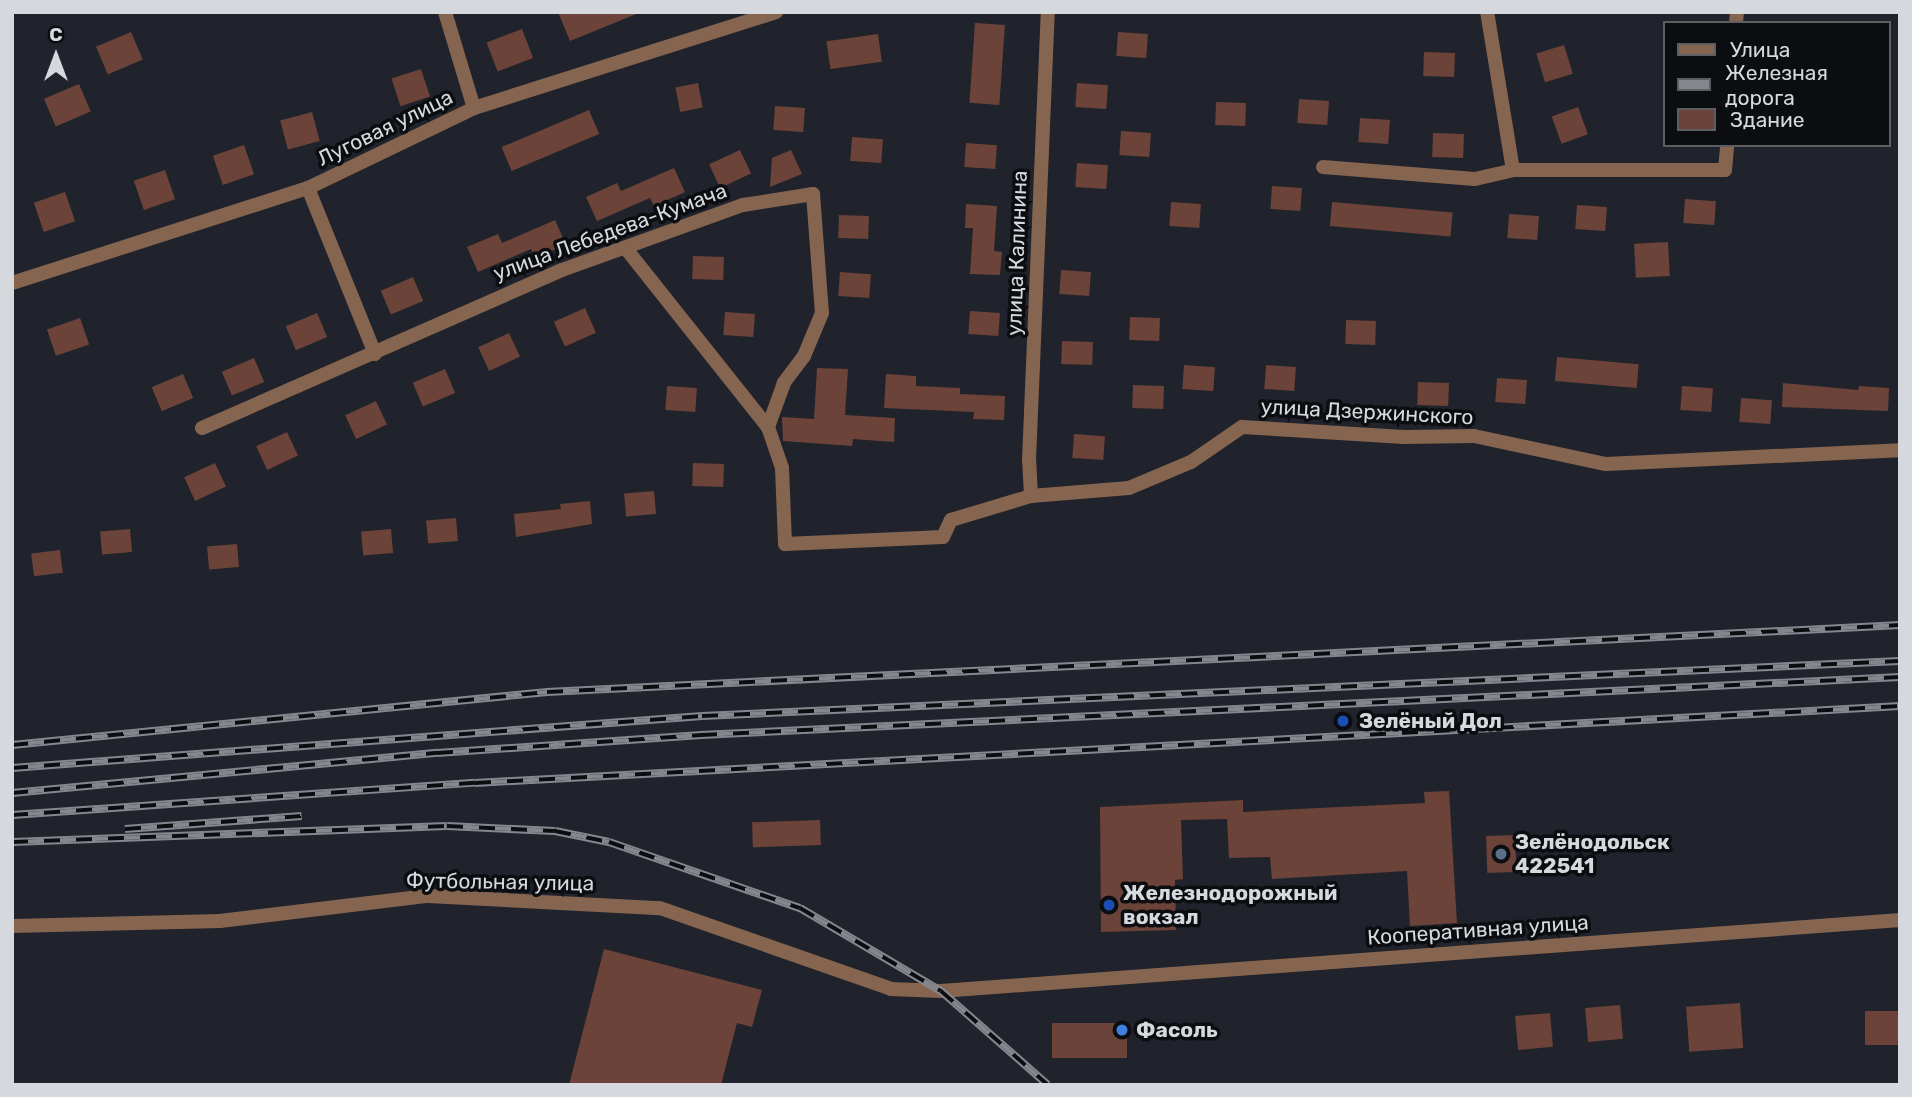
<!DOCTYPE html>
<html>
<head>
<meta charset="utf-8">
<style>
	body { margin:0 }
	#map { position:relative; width:1912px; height:1097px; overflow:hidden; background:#20232b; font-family:Rubik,sans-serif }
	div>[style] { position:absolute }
	.building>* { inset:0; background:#6b4339; transform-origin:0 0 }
	.minor>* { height:14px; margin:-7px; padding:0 7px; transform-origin:7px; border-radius:7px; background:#866550 }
	.tertiary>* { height:14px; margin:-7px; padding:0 7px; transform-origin:7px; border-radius:7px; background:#866550 }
	.rail>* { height:8px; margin-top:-4px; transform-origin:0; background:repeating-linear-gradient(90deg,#0b0d10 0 16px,#84878d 0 32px); box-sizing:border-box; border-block:2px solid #84878d }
	.dots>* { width:19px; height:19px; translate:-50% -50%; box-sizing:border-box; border:4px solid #0b0d10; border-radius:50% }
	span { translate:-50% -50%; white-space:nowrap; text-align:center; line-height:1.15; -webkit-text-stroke:7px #0b0d10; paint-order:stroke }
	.street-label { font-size:21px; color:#d5d8dd }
	.poi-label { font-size:21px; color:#d5d8dd; font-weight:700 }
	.left { translate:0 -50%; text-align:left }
	.frame { position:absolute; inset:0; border:14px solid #d5d8dd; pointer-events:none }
	.legend { position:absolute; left:1663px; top:21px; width:228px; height:126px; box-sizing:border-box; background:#0b0d10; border:2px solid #5c5e62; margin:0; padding:9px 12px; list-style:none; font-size:21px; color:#d5d8dd }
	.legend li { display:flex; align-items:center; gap:14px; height:35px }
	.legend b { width:35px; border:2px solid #5c5e62 }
	.north { position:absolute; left:21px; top:21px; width:70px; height:70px; -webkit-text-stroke:5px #0b0d10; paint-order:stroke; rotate:0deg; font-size:19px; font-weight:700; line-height:28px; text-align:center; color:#d5d8dd }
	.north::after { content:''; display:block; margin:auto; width:24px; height:32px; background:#d5d8dd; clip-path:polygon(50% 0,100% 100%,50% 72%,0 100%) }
</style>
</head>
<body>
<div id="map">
	<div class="building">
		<div style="clip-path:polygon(558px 12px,639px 12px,639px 13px,570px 41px)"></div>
		<div style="left:975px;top:23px;width:30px;height:80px;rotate:4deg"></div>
		<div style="left:522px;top:29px;width:31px;height:38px;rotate:69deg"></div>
		<div style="left:131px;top:32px;width:30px;height:38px;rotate:67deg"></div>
		<div style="left:1118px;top:32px;width:30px;height:24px;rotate:4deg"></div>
		<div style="left:878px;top:34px;width:28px;height:52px;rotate:82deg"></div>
		<div style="left:1564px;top:45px;width:30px;height:29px;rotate:73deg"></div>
		<div style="left:1424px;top:52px;width:31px;height:24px;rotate:2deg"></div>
		<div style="left:421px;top:69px;width:29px;height:31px;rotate:72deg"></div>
		<div style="left:698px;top:83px;width:25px;height:23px;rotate:79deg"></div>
		<div style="left:1077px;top:83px;width:31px;height:24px;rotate:4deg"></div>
		<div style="left:79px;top:84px;width:30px;height:38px;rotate:67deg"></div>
		<div style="left:1299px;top:99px;width:30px;height:24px;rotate:4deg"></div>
		<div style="left:1216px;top:102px;width:30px;height:23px;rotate:2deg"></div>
		<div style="left:775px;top:106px;width:30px;height:24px;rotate:4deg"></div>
		<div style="left:1578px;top:107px;width:29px;height:28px;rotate:70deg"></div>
		<div style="left:589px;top:110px;width:26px;height:95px;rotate:67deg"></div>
		<div style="left:312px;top:112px;width:30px;height:33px;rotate:75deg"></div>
		<div style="left:1360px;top:118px;width:30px;height:24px;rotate:4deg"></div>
		<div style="left:1121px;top:131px;width:30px;height:24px;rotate:4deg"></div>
		<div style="left:1433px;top:133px;width:31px;height:24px;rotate:2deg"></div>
		<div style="left:852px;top:137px;width:31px;height:24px;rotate:4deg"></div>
		<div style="left:966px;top:143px;width:31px;height:24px;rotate:4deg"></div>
		<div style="left:244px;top:145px;width:31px;height:33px;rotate:71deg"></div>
		<div style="left:740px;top:150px;width:26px;height:34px;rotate:65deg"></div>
		<div style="clip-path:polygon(791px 150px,802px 174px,770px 187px,772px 158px)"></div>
		<div style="left:1077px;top:163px;width:31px;height:24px;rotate:4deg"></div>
		<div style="clip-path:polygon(674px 168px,685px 192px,654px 206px,650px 198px,597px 221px,586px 197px,617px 183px,621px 191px)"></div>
		<div style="left:165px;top:170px;width:31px;height:33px;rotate:71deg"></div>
		<div style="left:1272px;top:186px;width:30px;height:23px;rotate:4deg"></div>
		<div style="left:65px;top:192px;width:31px;height:33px;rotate:71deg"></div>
		<div style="left:1685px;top:199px;width:31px;height:24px;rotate:4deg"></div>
		<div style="left:1171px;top:202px;width:30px;height:24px;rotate:4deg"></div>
		<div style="left:1332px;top:202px;width:121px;height:24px;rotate:5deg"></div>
		<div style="clip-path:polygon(966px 204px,997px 206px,994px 251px,1002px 252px,1000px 275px,970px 274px,973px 228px,965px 228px)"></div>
		<div style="left:1577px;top:205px;width:30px;height:24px;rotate:4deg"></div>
		<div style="left:1509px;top:214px;width:30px;height:24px;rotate:4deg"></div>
		<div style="left:839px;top:215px;width:30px;height:23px;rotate:2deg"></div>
		<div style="clip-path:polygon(555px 220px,566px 245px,535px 258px,531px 249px,478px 272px,467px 247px,498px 234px,502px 243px)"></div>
		<div style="left:1668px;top:242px;width:34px;height:34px;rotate:87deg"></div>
		<div style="left:693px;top:256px;width:31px;height:23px;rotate:2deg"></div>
		<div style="left:1061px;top:270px;width:30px;height:24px;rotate:4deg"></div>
		<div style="left:840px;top:272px;width:31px;height:24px;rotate:4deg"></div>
		<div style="left:413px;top:277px;width:26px;height:35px;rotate:67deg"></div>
		<div style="left:585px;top:308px;width:27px;height:34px;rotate:66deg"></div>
		<div style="left:970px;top:311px;width:30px;height:23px;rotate:4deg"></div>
		<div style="left:725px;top:312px;width:30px;height:23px;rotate:4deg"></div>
		<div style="left:317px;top:313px;width:26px;height:34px;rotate:67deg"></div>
		<div style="left:1130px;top:317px;width:30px;height:23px;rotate:2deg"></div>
		<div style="left:80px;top:318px;width:28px;height:35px;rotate:71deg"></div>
		<div style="left:1346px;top:320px;width:30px;height:24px;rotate:2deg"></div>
		<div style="left:509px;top:333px;width:26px;height:34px;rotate:65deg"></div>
		<div style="left:1062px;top:341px;width:31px;height:23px;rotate:2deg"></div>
		<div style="left:1557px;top:357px;width:82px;height:24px;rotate:5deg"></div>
		<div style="left:254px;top:358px;width:26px;height:35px;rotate:67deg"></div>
		<div style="left:1184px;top:365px;width:31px;height:24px;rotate:4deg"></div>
		<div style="left:1266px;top:365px;width:30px;height:24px;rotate:4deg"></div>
		<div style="clip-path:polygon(817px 368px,848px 369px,845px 415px,895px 418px,894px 442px,853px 439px,852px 446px,783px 441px,782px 417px,814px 419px)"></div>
		<div style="left:445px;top:369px;width:26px;height:35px;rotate:67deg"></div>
		<div style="left:183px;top:374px;width:26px;height:34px;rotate:67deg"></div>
		<div style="clip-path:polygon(886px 374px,916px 376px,916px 386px,960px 388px,960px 394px,1005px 396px,1004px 420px,973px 419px,974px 412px,884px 408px)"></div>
		<div style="left:1497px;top:378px;width:30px;height:24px;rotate:4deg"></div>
		<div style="left:1418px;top:382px;width:31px;height:23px;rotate:2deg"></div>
		<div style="clip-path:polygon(1783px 383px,1858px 390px,1859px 386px,1889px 388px,1888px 411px,1782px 407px)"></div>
		<div style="left:1133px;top:385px;width:31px;height:23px;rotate:2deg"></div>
		<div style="left:667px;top:386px;width:30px;height:24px;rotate:4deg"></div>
		<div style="left:1682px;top:386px;width:31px;height:24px;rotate:4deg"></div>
		<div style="left:1741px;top:398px;width:31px;height:24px;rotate:4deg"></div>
		<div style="left:376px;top:401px;width:26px;height:34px;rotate:65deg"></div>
		<div style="left:287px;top:432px;width:26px;height:34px;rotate:65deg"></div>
		<div style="left:1074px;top:434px;width:31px;height:24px;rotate:4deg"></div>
		<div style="left:215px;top:463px;width:26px;height:34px;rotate:65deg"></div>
		<div style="left:693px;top:463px;width:31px;height:23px;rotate:2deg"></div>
		<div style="left:654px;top:491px;width:23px;height:30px;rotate:85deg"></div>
		<div style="clip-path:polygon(590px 501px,592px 524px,516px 537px,514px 514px,561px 509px,560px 504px)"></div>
		<div style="left:456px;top:518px;width:23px;height:30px;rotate:85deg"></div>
		<div style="left:130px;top:529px;width:23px;height:30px;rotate:85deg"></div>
		<div style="left:391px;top:529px;width:24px;height:30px;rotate:85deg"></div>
		<div style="left:237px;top:544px;width:23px;height:30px;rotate:85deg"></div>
		<div style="left:60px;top:550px;width:23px;height:29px;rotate:83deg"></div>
		<div style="clip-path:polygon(1449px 791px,1457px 923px,1410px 926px,1407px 871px,1272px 879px,1270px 857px,1229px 858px,1227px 819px,1181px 820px,1183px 879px,1175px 880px,1176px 930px,1101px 932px,1100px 807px,1243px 800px,1243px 812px,1318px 808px,1425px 803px,1424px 792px)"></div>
		<div style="left:820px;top:820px;width:25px;height:68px;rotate:88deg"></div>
		<div style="left:1515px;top:835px;width:37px;height:29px;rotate:88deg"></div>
		<div style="clip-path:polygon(604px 949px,762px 990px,752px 1027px,737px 1023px,721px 1085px,569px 1085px)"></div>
		<div style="left:1740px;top:1003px;width:45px;height:54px;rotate:86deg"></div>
		<div style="left:1620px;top:1005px;width:34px;height:35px;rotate:85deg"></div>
		<div style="left:1900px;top:1011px;width:34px;height:35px;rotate:90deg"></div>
		<div style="left:1550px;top:1013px;width:34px;height:35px;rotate:85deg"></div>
		<div style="left:1127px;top:1023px;width:35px;height:75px;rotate:90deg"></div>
	</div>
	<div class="minor">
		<div style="left:445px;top:12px;width:100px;rotate:73.2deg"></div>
		<div style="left:1736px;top:23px;width:11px;rotate:-85deg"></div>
		<div style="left:1323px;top:167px;width:152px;rotate:4.5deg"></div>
		<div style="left:1475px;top:179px;width:39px;rotate:-13deg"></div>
		<div style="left:1513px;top:170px;width:160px;rotate:-99.3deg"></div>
		<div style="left:1513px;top:170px;width:212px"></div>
		<div style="left:1725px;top:170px;width:25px;rotate:-85deg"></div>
		<div style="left:308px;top:188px;width:179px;rotate:68deg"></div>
		<div style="left:627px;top:250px;width:226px;rotate:51.5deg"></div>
		<div style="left:768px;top:427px;width:43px;rotate:71.1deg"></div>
		<div style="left:782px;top:468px;width:76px;rotate:87.7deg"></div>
		<div style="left:785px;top:544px;width:158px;rotate:-2.5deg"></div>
		<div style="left:943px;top:537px;width:19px;rotate:-65deg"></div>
		<div style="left:951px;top:520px;width:84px;rotate:-16.7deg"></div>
		<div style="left:1031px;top:496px;width:98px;rotate:-4.7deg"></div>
		<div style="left:1129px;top:488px;width:67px;rotate:-22.8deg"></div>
		<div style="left:1191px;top:462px;width:62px;rotate:-34.5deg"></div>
		<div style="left:1242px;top:427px;width:162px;rotate:3.5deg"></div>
		<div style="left:1404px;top:437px;width:70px;rotate:-0.8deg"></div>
		<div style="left:1474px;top:436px;width:135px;rotate:12deg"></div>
		<div style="left:1606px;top:464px;width:294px;rotate:-2.7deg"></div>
		<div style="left:12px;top:283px;width:311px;rotate:-17.8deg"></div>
		<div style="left:308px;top:188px;width:184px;rotate:-25.7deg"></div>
		<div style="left:474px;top:108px;width:317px;rotate:-17.6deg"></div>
		<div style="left:202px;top:428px;width:393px;rotate:-23.7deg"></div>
		<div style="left:562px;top:270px;width:192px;rotate:-19.8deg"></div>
		<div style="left:743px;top:205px;width:71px;rotate:-8.9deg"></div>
		<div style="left:813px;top:194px;width:119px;rotate:85.7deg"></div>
		<div style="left:822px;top:313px;width:47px;rotate:112.7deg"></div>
		<div style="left:804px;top:356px;width:34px;rotate:127deg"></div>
		<div style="left:784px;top:383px;width:47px;rotate:110deg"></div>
		<div style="left:1031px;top:496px;width:36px;rotate:-93deg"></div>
		<div style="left:1029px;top:460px;width:448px;rotate:-87.6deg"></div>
	</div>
	<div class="tertiary">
		<div style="left:12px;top:926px;width:208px;rotate:-1.4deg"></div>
		<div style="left:220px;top:921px;width:209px;rotate:-6.9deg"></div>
		<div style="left:428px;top:896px;width:232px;rotate:3deg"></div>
		<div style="left:660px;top:908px;width:245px;rotate:19.3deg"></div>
		<div style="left:891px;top:989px;width:50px;rotate:2.3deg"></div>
		<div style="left:941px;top:991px;width:962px;rotate:-4.23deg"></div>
	</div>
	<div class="rail">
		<div style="left:12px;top:745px;width:538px;rotate:-5.66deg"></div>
		<div style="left:547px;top:692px;width:1355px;rotate:-2.83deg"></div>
		<div style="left:12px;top:768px;width:692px;rotate:-4.31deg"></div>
		<div style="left:702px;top:716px;width:1199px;rotate:-2.63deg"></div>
		<div style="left:12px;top:793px;width:427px;rotate:-5.4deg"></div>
		<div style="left:437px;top:753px;width:265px;rotate:-3.9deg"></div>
		<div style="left:701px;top:735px;width:1200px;rotate:-2.77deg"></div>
		<div style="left:12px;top:815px;width:464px;rotate:-4deg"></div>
		<div style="left:475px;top:783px;width:1427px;rotate:-3.09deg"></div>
		<div style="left:125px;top:829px;width:177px;rotate:-4.2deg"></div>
		<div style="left:12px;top:842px;width:435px;rotate:-2.1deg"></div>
		<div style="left:447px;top:826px;width:108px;rotate:2.7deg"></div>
		<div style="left:555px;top:831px;width:55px;rotate:11.5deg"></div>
		<div style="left:609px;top:842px;width:202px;rotate:19.1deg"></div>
		<div style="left:800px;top:908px;width:164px;rotate:30.5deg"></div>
		<div style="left:941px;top:991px;width:142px;rotate:41.3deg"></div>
	</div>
	<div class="dots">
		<div style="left:1343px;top:721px;background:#1a4fb4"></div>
		<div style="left:1501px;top:854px;background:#5c6f8a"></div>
		<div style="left:1109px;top:905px;background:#1a4fb4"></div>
		<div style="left:1122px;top:1030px;background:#3f7fe0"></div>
	</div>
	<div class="street-label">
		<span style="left:385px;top:128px;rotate:-26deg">Луговая улица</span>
		<span style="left:610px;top:232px;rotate:-20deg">улица Лебедева-Кумача</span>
		<span style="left:1017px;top:253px;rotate:-88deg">улица Калинина</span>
		<span style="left:1367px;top:412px;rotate:3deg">улица Дзержинского</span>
		<span style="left:500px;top:882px;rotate:1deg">Футбольная улица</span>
		<span style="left:1478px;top:930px;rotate:-4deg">Кооперативная улица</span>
	</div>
	<div class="poi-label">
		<span class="left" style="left:1359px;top:721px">Зелёный Дол</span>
		<span class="left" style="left:1515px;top:854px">Зелёнодольск<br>422541</span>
		<span class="left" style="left:1123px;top:905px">Железнодорожный<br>вокзал</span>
		<span class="left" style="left:1136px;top:1030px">Фасоль</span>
	</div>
	<div class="frame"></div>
	<ul class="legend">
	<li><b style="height:9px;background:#866550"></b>Улица</li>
	<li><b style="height:9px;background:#84878d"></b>Железная дорога</li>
	<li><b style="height:19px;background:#6b4339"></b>Здание</li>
	</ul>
	<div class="north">С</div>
</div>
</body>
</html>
